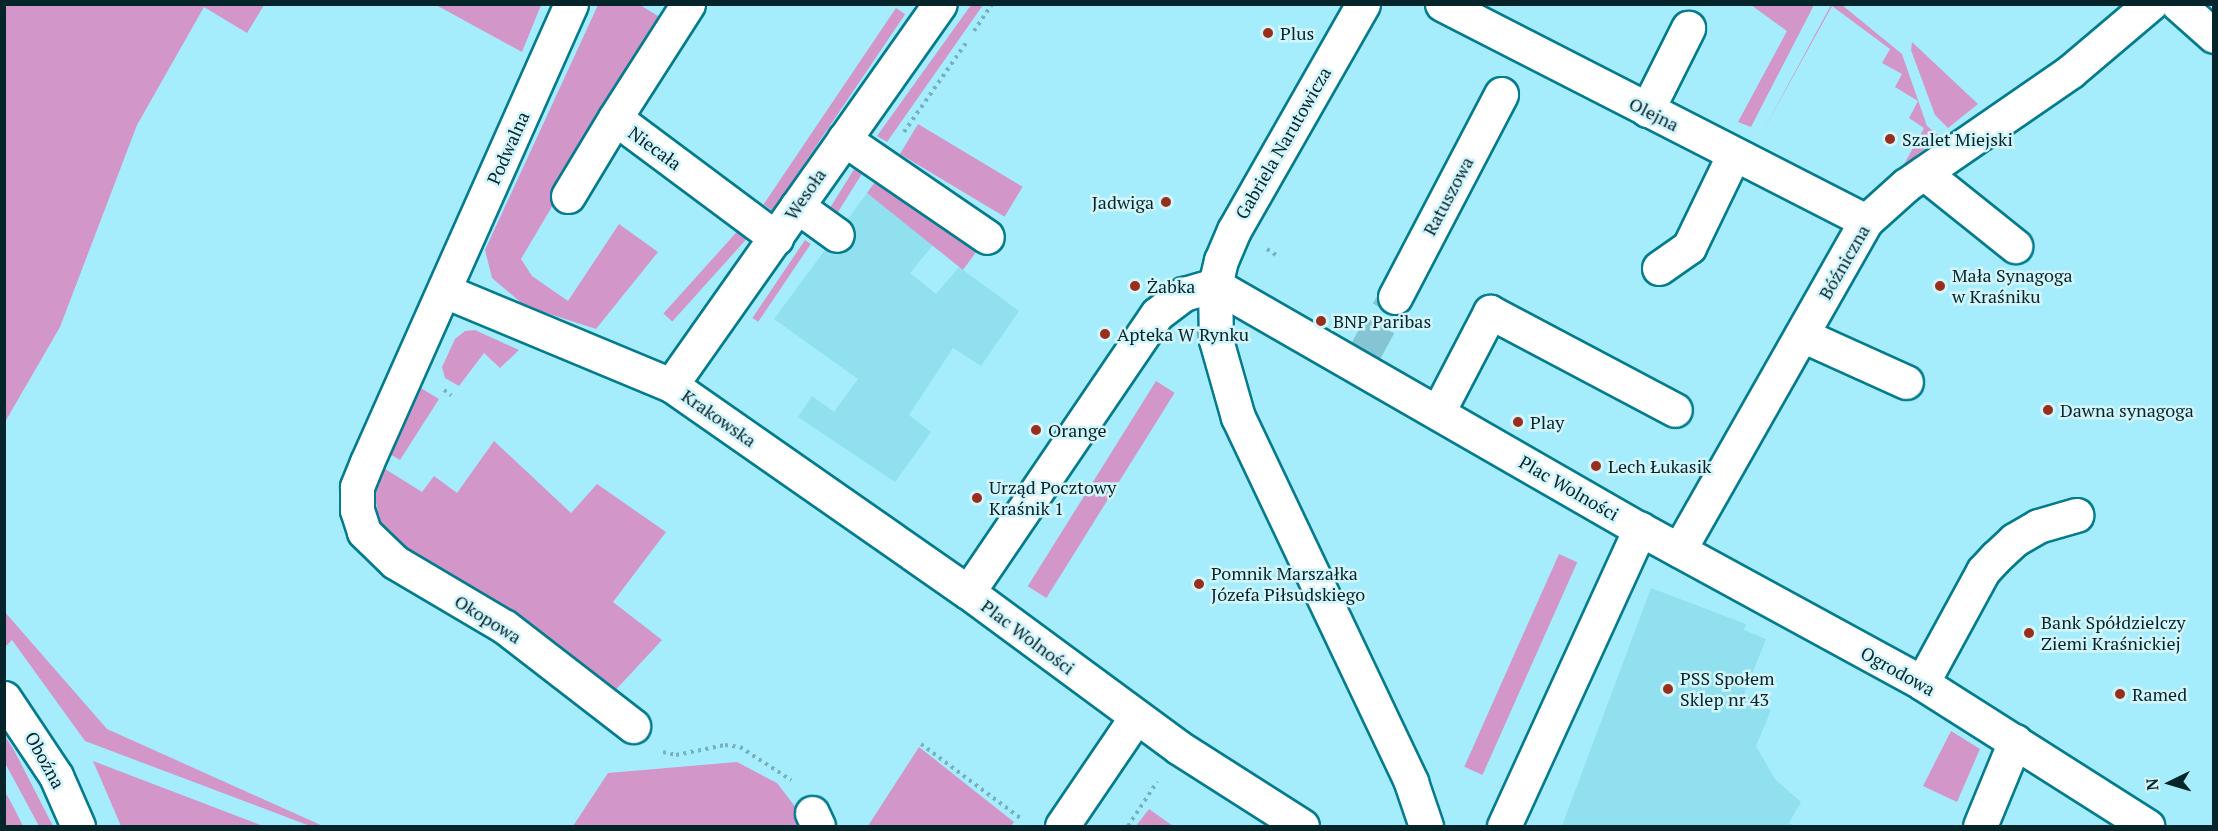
<!DOCTYPE html>
<html>
<head>
<meta charset="utf-8">
<style>
	body { margin:0 }
	#map { position:relative; width:2218px; height:831px; overflow:hidden; background:#a5edfd; font-family:"PT Serif",serif }
	div>[style] { position:absolute }
	.built>* { inset:0; background:#90e0f0 }
	.green>* { inset:0; background:#d396c9; transform-origin:0 0 }
	.minor-tunnel>* { height:33px; margin-top:-16.5px; transform-origin:0; background:repeating-linear-gradient(90deg,#85c5d3 0 33px,transparent 0 49px) }
	.path>* { height:4px; margin-top:-2px; transform-origin:0; background:repeating-linear-gradient(90deg,#75b1be 0 3px,transparent 0 7.5px) }
	.roads { filter:drop-shadow(2px 0 #057c8e) drop-shadow(-2px 0 #057c8e) drop-shadow(0 2px #057c8e) drop-shadow(0 -2px #057c8e) }
	.minor>* { height:33px; margin:-16.5px; padding:0 16.5px; transform-origin:16.5px; border-radius:16.5px; background:#fff }
	.dots>* { width:16px; height:16px; translate:-50% -50%; box-sizing:border-box; border:3px solid #d2f4fb; border-radius:50% }
	span { translate:-50% -50%; white-space:nowrap; text-align:center; line-height:1.15; -webkit-text-stroke:5px #d2f4fb; paint-order:stroke }
	.poi-label { font-size:18px; color:#06252b }
	.left { translate:0 -50%; text-align:left }
	.right { translate:-100% -50%; text-align:right }
	.street-label { font-size:18px; color:#06252b }
	.frame { position:absolute; inset:0; border:6px solid #06252b; pointer-events:none }
	.north { position:absolute; left:2140px; top:753px; width:60px; height:60px; -webkit-text-stroke:4px #d2f4fb; paint-order:stroke; rotate:265deg; font-size:16px; font-weight:700; line-height:24px; text-align:center; color:#06252b }
	.north::after { content:''; display:block; margin:auto; width:21px; height:27px; background:#06252b; clip-path:polygon(50% 0,100% 100%,50% 72%,0 100%) }
</style>
</head>
<body>
<div id="map">
	<div class="built">
		<div style="clip-path:polygon(867px 193px,933px 245px,910px 273px,936px 294px,959px 267px,1019px 311px,981px 366px,953px 348px,909px 415px,931px 432px,895px 482px,798px 417px,812px 396px,834px 412px,858px 379px,774px 319px)"></div>
		<div style="clip-path:polygon(1651px 588px,1746px 624px,1744px 630px,1766px 639px,1744px 694px,1771px 710px,1756px 746px,1775px 779px,1801px 802px,1789px 823px,1794px 826px,1562px 826px)"></div>
	</div>
	<div class="green">
		<div style="clip-path:polygon(5px 4px,264px 5px,247px 33px,204px 7px,137px 125px,60px 327px,5px 422px)"></div>
		<div style="clip-path:polygon(436px 5px,541px 5px,522px 52px)"></div>
		<div style="clip-path:polygon(598px 5px,640px 5px,663px 19px,521px 259px,532px 276px,568px 301px,619px 224px,658px 252px,596px 329px,525px 306px,492px 278px,485px 250px)"></div>
		<div style="clip-path:polygon(971px 5px,983px 5px,887px 142px,877px 136px)"></div>
		<div style="clip-path:polygon(1751px 5px,1814px 5px,1751px 127px,1738px 122px,1787px 31px)"></div>
		<div style="clip-path:polygon(1842px 5px,1902px 54px,1927px 126px,1940px 137px,1903px 166px,1924px 128px,1909px 118px,1918px 101px,1895px 87px,1902px 74px,1882px 63px,1890px 49px,1832px 6px,1762px 133px,1831px 5px)"></div>
		<div style="left:896px;top:8px;width:11px;height:237px;rotate:34deg"></div>
		<div style="clip-path:polygon(1912px 42px,1978px 104px,1948px 128px,1935px 115px,1911px 50px)"></div>
		<div style="left:918px;top:124px;width:122px;height:35px;rotate:31deg"></div>
		<div style="left:858px;top:163px;width:9px;height:58px;rotate:32deg"></div>
		<div style="clip-path:polygon(880px 175px,984px 241px,963px 270px,867px 193px)"></div>
		<div style="left:743px;top:225px;width:12px;height:119px;rotate:42deg"></div>
		<div style="left:805px;top:240px;width:7px;height:94px;rotate:34deg"></div>
		<div style="clip-path:polygon(475px 330px,519px 350px,500px 368px,484px 353px,459px 386px,445px 378px,442px 367px,455px 339px,465px 331px)"></div>
		<div style="left:1156px;top:381px;width:22px;height:242px;rotate:32deg"></div>
		<div style="clip-path:polygon(419px 387px,439px 399px,400px 460px,388px 453px)"></div>
		<div style="clip-path:polygon(494px 441px,571px 513px,597px 484px,666px 532px,613px 602px,662px 640px,610px 696px,419px 560px,380px 526px,373px 484px,382px 467px,422px 492px,434px 476px,457px 493px)"></div>
		<div style="left:1559px;top:554px;width:20px;height:233px;rotate:24deg"></div>
		<div style="clip-path:polygon(4px 611px,107px 729px,323px 826px,310px 826px,85px 741px,12px 640px,5px 647px)"></div>
		<div style="clip-path:polygon(1951px 731px,1980px 749px,1957px 802px,1923px 786px)"></div>
		<div style="clip-path:polygon(5px 736px,15px 752px,53px 826px,39px 826px,5px 763px)"></div>
		<div style="clip-path:polygon(919px 747px,1014px 822px,1011px 826px,868px 826px)"></div>
		<div style="clip-path:polygon(93px 761px,263px 826px,121px 826px)"></div>
		<div style="clip-path:polygon(737px 762px,777px 783px,810px 826px,573px 826px,608px 773px)"></div>
		<div style="clip-path:polygon(4px 790px,13px 806px,23px 826px,5px 826px)"></div>
		<div style="clip-path:polygon(1149px 809px,1173px 826px,1136px 826px)"></div>
	</div>
	<div class="minor-tunnel">
		<div style="left:1364px;top:354px;width:65px;rotate:-61.5deg"></div>
	</div>
	<div class="path">
		<div style="left:974px;top:31px;width:32px;rotate:-56deg"></div>
		<div style="left:904px;top:132px;width:112px;rotate:-55.2deg"></div>
		<div style="left:1267px;top:249px;width:14px;rotate:34deg"></div>
		<div style="left:444px;top:390px;width:9px;rotate:36deg"></div>
		<div style="left:921px;top:744px;width:127px;rotate:36.7deg"></div>
		<div style="left:663px;top:752px;width:13px;rotate:13deg"></div>
		<div style="left:676px;top:755px;width:50px;rotate:-11.5deg"></div>
		<div style="left:725px;top:745px;width:15px;rotate:8deg"></div>
		<div style="left:740px;top:747px;width:61px;rotate:32.9deg"></div>
		<div style="left:1128px;top:826px;width:53px;rotate:-56.6deg"></div>
	</div>
	<div class="roads">
		<div class="minor">
			<div style="left:571px;top:4px;width:501px;rotate:114.01deg"></div>
			<div style="left:367px;top:462px;width:27px;rotate:112deg"></div>
			<div style="left:357px;top:487px;width:23px;rotate:90deg"></div>
			<div style="left:357px;top:510px;width:23px;rotate:72deg"></div>
			<div style="left:364px;top:532px;width:43px;rotate:44.1deg"></div>
			<div style="left:395px;top:562px;width:128px;rotate:30.6deg"></div>
			<div style="left:505px;top:627px;width:162px;rotate:37.7deg"></div>
			<div style="left:688px;top:4px;width:135px;rotate:122.6deg"></div>
			<div style="left:615px;top:118px;width:201px;rotate:36.7deg"></div>
			<div style="left:1363px;top:4px;width:260px;rotate:119.7deg"></div>
			<div style="left:1234px;top:230px;width:33px;rotate:113deg"></div>
			<div style="left:1221px;top:260px;width:26px;rotate:103deg"></div>
			<div style="left:1215px;top:285px;width:55px;rotate:89deg"></div>
			<div style="left:1216px;top:340px;width:80px;rotate:74.1deg"></div>
			<div style="left:1238px;top:417px;width:404px;rotate:64.6deg"></div>
			<div style="left:1411px;top:782px;width:46px;rotate:71.2deg"></div>
			<div style="left:1442px;top:4px;width:476px;rotate:27.1deg"></div>
			<div style="left:2178px;top:4px;width:48px;rotate:41.6deg"></div>
			<div style="left:1647px;top:110px;width:92px;rotate:-63.4deg"></div>
			<div style="left:844px;top:139px;width:173px;rotate:34.4deg"></div>
			<div style="left:1924px;top:173px;width:117px;rotate:38.7deg"></div>
			<div style="left:568px;top:196px;width:91px;rotate:-58.9deg"></div>
			<div style="left:797px;top:206px;width:49px;rotate:35.9deg"></div>
			<div style="left:1659px;top:268px;width:37px;rotate:-35deg"></div>
			<div style="left:1689px;top:247px;width:103px;rotate:-64.2deg"></div>
			<div style="left:445px;top:291px;width:245px;rotate:22.6deg"></div>
			<div style="left:671px;top:385px;width:362px;rotate:34.9deg"></div>
			<div style="left:968px;top:592px;width:261px;rotate:36.4deg"></div>
			<div style="left:1178px;top:747px;width:147px;rotate:32.5deg"></div>
			<div style="left:1395px;top:297px;width:229px;rotate:-62.4deg"></div>
			<div style="left:1802px;top:335px;width:114px;rotate:24.3deg"></div>
			<div style="left:671px;top:385px;width:466px;rotate:-54.8deg"></div>
			<div style="left:1438px;top:412px;width:113px;rotate:-62.5deg"></div>
			<div style="left:1490px;top:312px;width:209px;rotate:27.9deg"></div>
			<div style="left:1679px;top:550px;width:378px;rotate:-60.4deg"></div>
			<div style="left:1866px;top:221px;width:54px;rotate:-42deg"></div>
			<div style="left:1906px;top:185px;width:201px;rotate:-34.6deg"></div>
			<div style="left:2071px;top:71px;width:104px;rotate:-40.3deg"></div>
			<div style="left:968px;top:592px;width:336px;rotate:-55.8deg"></div>
			<div style="left:1157px;top:314px;width:34px;rotate:-37deg"></div>
			<div style="left:1184px;top:294px;width:32px;rotate:-16deg"></div>
			<div style="left:1215px;top:285px;width:490px;rotate:29.9deg"></div>
			<div style="left:1640px;top:529px;width:321px;rotate:28.6deg"></div>
			<div style="left:1922px;top:683px;width:267px;rotate:32.4deg"></div>
			<div style="left:1922px;top:683px;width:128px;rotate:-61.4deg"></div>
			<div style="left:1983px;top:571px;width:19px;rotate:-47deg"></div>
			<div style="left:1996px;top:557px;width:25px;rotate:-43deg"></div>
			<div style="left:2014px;top:540px;width:28px;rotate:-30deg"></div>
			<div style="left:2038px;top:526px;width:40px;rotate:-16deg"></div>
			<div style="left:4px;top:698px;width:94px;rotate:56.3deg"></div>
			<div style="left:56px;top:776px;width:55px;rotate:66.3deg"></div>
			<div style="left:812px;top:813px;width:14px;rotate:65deg"></div>
			<div style="left:1062px;top:826px;width:132px;rotate:-55.8deg"></div>
			<div style="left:1504px;top:826px;width:327px;rotate:-65.4deg"></div>
			<div style="left:1980px;top:826px;width:92px;rotate:-67.6deg"></div>
		</div>
	</div>
	<div class="dots">
		<div style="left:1268px;top:33px;background:#982f1c"></div>
		<div style="left:1890px;top:139px;background:#982f1c"></div>
		<div style="left:1166px;top:202px;background:#982f1c"></div>
		<div style="left:1135px;top:286px;background:#982f1c"></div>
		<div style="left:1940px;top:286px;background:#982f1c"></div>
		<div style="left:1321px;top:321px;background:#982f1c"></div>
		<div style="left:1105px;top:334px;background:#982f1c"></div>
		<div style="left:2048px;top:410px;background:#982f1c"></div>
		<div style="left:1518px;top:422px;background:#982f1c"></div>
		<div style="left:1036px;top:430px;background:#982f1c"></div>
		<div style="left:1596px;top:466px;background:#982f1c"></div>
		<div style="left:977px;top:498px;background:#982f1c"></div>
		<div style="left:1199px;top:584px;background:#982f1c"></div>
		<div style="left:2029px;top:633px;background:#982f1c"></div>
		<div style="left:1668px;top:689px;background:#982f1c"></div>
		<div style="left:2120px;top:694px;background:#982f1c"></div>
	</div>
	<div class="poi-label">
		<span class="left" style="left:1280px;top:33px">Plus</span>
		<span class="left" style="left:1902px;top:139px">Szalet Miejski</span>
		<span class="right" style="left:1154px;top:202px">Jadwiga</span>
		<span class="left" style="left:1952px;top:286px">Mała Synagoga<br>w Kraśniku</span>
		<span class="left" style="left:1147px;top:286px">Żabka</span>
		<span class="left" style="left:1333px;top:321px">BNP Paribas</span>
		<span class="left" style="left:1117px;top:334px">Apteka W Rynku</span>
		<span class="left" style="left:2060px;top:410px">Dawna synagoga</span>
		<span class="left" style="left:1530px;top:422px">Play</span>
		<span class="left" style="left:1048px;top:430px">Orange</span>
		<span class="left" style="left:1608px;top:466px">Lech Łukasik</span>
		<span class="left" style="left:989px;top:498px">Urząd Pocztowy<br>Kraśnik 1</span>
		<span class="left" style="left:1211px;top:584px">Pomnik Marszałka<br>Józefa Piłsudskiego</span>
		<span class="left" style="left:2041px;top:633px">Bank Spółdzielczy<br>Ziemi Kraśnickiej</span>
		<span class="left" style="left:1680px;top:689px">PSS Społem<br>Sklep nr 43</span>
		<span class="left" style="left:2132px;top:694px">Ramed</span>
	</div>
	<div class="street-label">
		<span style="left:1654px;top:114px;rotate:27deg">Olejna</span>
		<span style="left:1283px;top:143px;rotate:-60deg">Gabriela Narutowicza</span>
		<span style="left:508px;top:148px;rotate:-66deg">Podwalna</span>
		<span style="left:655px;top:148px;rotate:36deg">Niecała</span>
		<span style="left:805px;top:194px;rotate:-55deg">Wesoła</span>
		<span style="left:1448px;top:196px;rotate:-62deg">Ratuszowa</span>
		<span style="left:1844px;top:262px;rotate:-60deg">Bóźniczna</span>
		<span style="left:719px;top:418px;rotate:35deg">Krakowska</span>
		<span style="left:1569px;top:488px;rotate:30deg">Plac Wolności</span>
		<span style="left:488px;top:619px;rotate:32deg">Okopowa</span>
		<span style="left:1028px;top:637px;rotate:37deg">Plac Wolności</span>
		<span style="left:1898px;top:671px;rotate:29deg">Ogrodowa</span>
		<span style="left:45px;top:760px;rotate:61deg">Oboźna</span>
	</div>
	<div class="frame"></div>
	<div class="north">N</div>
</div>
</body>
</html>
